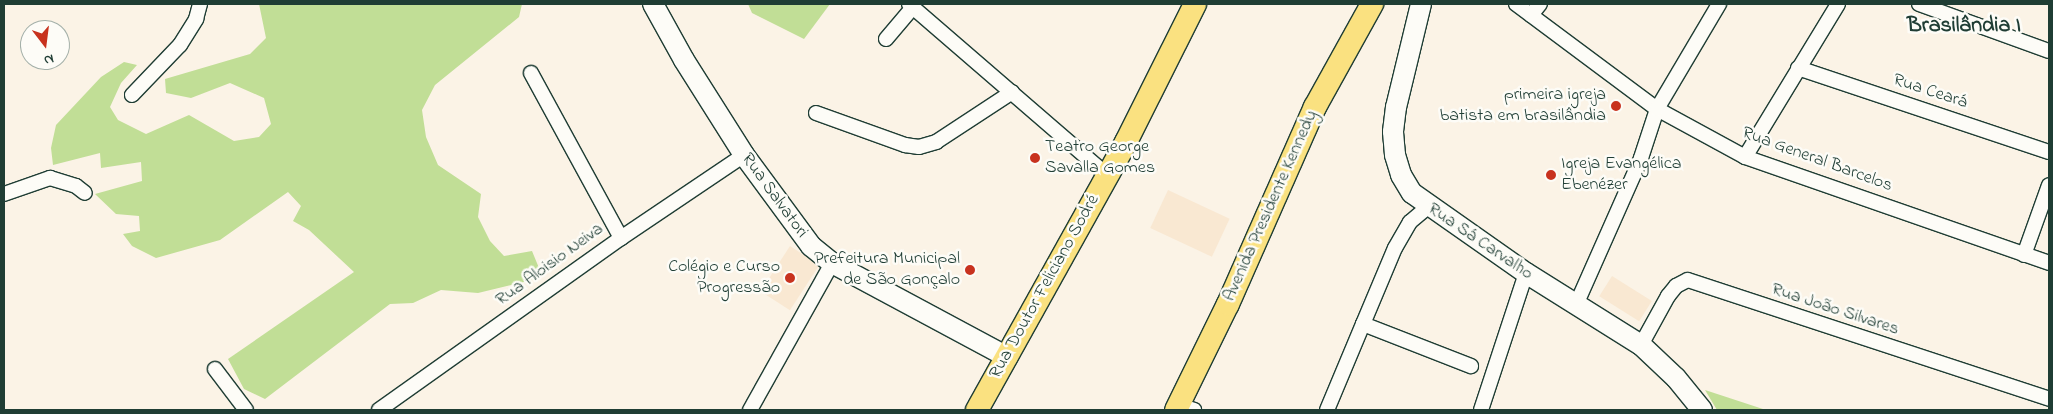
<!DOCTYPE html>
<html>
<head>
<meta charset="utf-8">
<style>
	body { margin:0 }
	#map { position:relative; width:2053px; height:414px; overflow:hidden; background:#fbf3e6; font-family:"Indie Flower",sans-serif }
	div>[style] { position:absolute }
	.built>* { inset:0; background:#f9e8d2; transform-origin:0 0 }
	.green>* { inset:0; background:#c1de96 }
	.roads { filter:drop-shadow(1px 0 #1f3d34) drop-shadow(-1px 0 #1f3d34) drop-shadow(0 1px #1f3d34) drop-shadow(0 -1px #1f3d34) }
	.minor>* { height:14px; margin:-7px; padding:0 7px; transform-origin:7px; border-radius:7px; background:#fdfcf7 }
	.secondary>* { height:20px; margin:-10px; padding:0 10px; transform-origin:10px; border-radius:10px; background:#fdfcf7 }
	.primary>* { height:22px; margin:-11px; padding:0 11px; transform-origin:11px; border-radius:11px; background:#fae180 }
	.dots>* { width:14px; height:14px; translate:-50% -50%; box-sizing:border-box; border:2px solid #fdfcf7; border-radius:50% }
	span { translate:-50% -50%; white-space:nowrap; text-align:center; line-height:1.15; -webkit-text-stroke:5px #fdfcf7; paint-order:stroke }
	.street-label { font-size:18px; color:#1f3d34 }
	.poi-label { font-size:18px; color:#1f3d34 }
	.right { translate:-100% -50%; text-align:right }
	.left { translate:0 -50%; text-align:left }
	.district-label { font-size:22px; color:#1f3d34; font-weight:700 }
	.frame { position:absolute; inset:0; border:5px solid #1f3d34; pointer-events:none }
	.north { position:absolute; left:20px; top:20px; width:50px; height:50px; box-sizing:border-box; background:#fdfcf7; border:1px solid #a4b0a9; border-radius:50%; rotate:165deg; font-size:14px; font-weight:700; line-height:20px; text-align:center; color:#1f3d34 }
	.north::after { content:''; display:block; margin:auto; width:18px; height:22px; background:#c8321e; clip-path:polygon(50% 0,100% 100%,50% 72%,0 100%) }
</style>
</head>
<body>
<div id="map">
	<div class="built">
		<div style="left:1168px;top:190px;width:68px;height:42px;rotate:25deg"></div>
		<div style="left:790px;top:246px;width:35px;height:54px;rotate:33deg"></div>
		<div style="left:1612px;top:276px;width:47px;height:24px;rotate:32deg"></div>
	</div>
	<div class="green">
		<div style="clip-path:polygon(259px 4px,522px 4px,519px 17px,435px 85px,422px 110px,426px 137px,438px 165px,481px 194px,478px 217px,490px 241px,504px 256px,532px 251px,539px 268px,532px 280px,478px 293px,441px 290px,413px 303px,390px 304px,265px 399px,244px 389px,228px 359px,354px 272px,309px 230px,293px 221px,301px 206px,288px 192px,220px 240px,156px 258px,132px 246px,123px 234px,140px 231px,139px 216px,116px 214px,95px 194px,142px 181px,141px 162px,101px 168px,100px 153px,53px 165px,51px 148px,56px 125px,101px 77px,124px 62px,137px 65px,121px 83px,110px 107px,118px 120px,146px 134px,189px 115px,234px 141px,259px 137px,271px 124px,264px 98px,230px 83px,191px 98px,166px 93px,165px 79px,250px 54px,266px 38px)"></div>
		<div style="clip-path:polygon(748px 4px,830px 4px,804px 39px,752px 13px)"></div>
		<div style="clip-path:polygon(1705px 390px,1766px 410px,1717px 410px)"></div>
	</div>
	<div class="roads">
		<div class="minor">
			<div style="left:909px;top:4px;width:262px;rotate:40.8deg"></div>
			<div style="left:1516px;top:4px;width:176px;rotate:36.7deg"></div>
			<div style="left:1657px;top:109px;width:100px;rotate:28.6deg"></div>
			<div style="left:1745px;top:157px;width:322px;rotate:19.2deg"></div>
			<div style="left:1919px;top:4px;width:138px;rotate:19.9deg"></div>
			<div style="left:1531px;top:15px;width:14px;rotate:-51deg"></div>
			<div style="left:886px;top:39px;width:42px;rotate:-49.8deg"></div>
			<div style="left:1798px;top:68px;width:265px;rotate:18.5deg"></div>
			<div style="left:531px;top:73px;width:188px;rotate:61.4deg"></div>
			<div style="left:132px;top:95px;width:69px;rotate:-46.2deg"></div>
			<div style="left:180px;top:45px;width:31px;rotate:-58deg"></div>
			<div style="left:196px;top:19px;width:16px;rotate:-75deg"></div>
			<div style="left:816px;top:113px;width:95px;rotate:19.8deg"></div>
			<div style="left:905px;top:145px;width:14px;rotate:8deg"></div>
			<div style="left:919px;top:147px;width:18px;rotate:-16deg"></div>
			<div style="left:936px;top:142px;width:91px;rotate:-33.3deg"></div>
			<div style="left:1745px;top:157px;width:179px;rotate:-58.7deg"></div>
			<div style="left:4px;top:194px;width:49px;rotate:-19.2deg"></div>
			<div style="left:50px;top:178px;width:27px;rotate:17deg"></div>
			<div style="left:76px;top:186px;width:11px;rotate:38deg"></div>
			<div style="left:2024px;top:255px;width:74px;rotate:-70.3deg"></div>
			<div style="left:1576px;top:305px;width:161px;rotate:-66.1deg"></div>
			<div style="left:1641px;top:158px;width:52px;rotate:-71.9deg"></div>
			<div style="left:1657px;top:109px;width:122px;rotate:-59.4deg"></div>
			<div style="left:1363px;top:324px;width:82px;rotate:-67.2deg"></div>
			<div style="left:1395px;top:248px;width:30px;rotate:-60deg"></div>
			<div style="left:1410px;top:222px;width:23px;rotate:-40deg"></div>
			<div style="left:1641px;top:345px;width:56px;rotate:-61.1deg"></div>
			<div style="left:1668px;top:296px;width:13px;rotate:-51deg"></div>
			<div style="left:1676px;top:286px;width:13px;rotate:-27deg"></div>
			<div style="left:1688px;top:280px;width:380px;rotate:18.2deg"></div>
			<div style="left:215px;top:369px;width:51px;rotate:52.9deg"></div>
			<div style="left:1178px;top:405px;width:17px;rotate:17deg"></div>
			<div style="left:379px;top:410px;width:297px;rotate:-35.4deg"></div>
			<div style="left:621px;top:238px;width:148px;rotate:-34deg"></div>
			<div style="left:750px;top:410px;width:168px;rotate:-60.8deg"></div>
			<div style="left:1327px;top:410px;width:93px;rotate:-67.3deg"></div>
			<div style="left:1363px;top:324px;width:116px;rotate:21.3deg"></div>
			<div style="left:1481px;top:410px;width:144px;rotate:-71.8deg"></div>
		</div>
		<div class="secondary">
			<div style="left:653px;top:4px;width:64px;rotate:61deg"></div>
			<div style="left:684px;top:60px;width:112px;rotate:57.7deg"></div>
			<div style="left:744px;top:155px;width:113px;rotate:53.6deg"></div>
			<div style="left:811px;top:246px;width:27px;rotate:39deg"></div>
			<div style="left:832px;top:263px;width:199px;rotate:28.2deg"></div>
			<div style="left:1421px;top:4px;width:106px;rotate:103.6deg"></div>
			<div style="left:1396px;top:107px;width:25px;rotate:97deg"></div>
			<div style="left:1393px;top:132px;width:23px;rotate:85deg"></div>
			<div style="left:1395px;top:155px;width:21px;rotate:73deg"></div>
			<div style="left:1401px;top:175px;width:21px;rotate:59deg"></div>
			<div style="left:1412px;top:193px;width:139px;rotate:35.1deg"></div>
			<div style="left:1526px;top:273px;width:136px;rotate:32.1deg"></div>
			<div style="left:1641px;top:345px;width:48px;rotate:43.3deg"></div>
			<div style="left:1676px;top:378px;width:41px;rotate:50.9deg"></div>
		</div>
		<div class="primary">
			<div style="left:977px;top:410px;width:307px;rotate:-60.9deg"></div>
			<div style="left:1126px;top:142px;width:154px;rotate:-63.4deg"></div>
			<div style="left:1176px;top:410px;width:118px;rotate:-63.9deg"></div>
			<div style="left:1228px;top:304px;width:215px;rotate:-66.2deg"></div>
			<div style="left:1315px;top:107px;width:118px;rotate:-61deg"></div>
		</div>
	</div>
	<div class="dots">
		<div style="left:1616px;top:106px;background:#c8321e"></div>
		<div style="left:1035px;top:158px;background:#c8321e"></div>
		<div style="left:1551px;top:175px;background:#c8321e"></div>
		<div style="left:970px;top:270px;background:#c8321e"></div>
		<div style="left:790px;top:278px;background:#c8321e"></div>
	</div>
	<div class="street-label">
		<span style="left:1930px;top:92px;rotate:18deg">Rua Ceará</span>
		<span style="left:1817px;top:160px;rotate:20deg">Rua General Barcelos</span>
		<span style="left:774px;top:196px;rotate:54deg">Rua Salvatori</span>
		<span style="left:1271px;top:206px;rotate:-66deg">Avenida Presidente Kennedy</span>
		<span style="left:1480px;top:242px;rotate:34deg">Rua Sá Carvalho</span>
		<span style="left:550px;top:265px;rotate:-36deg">Rua Aloisio Neiva</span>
		<span style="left:1045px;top:287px;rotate:-61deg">Rua Doutor Feliciano Sodré</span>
		<span style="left:1835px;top:310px;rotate:18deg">Rua João Silvares</span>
	</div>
	<div class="poi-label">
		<span class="right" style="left:1606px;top:106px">primeira igreja<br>batista em brasilândia</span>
		<span class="left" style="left:1045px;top:158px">Teatro George<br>Savalla Gomes</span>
		<span class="left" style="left:1561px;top:175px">Igreja Evangélica<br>Ebenézer</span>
		<span class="right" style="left:960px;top:270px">Prefeitura Municipal<br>de São Gonçalo</span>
		<span class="right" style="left:780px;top:278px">Colégio e Curso<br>Progressão</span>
	</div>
	<div class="district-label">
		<span style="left:1964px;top:27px">Brasilândia I</span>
	</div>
	<div class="frame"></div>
	<div class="north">N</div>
</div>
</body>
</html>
